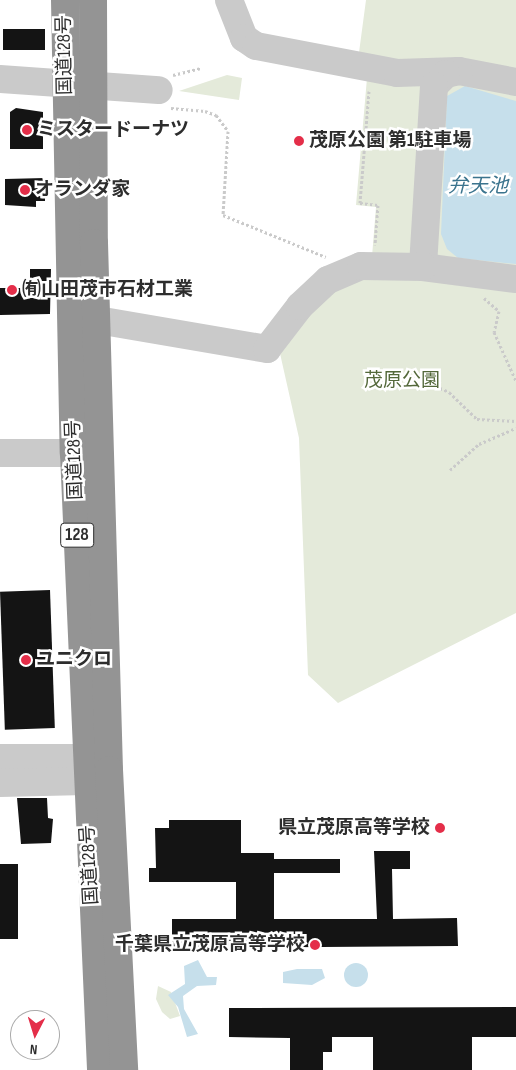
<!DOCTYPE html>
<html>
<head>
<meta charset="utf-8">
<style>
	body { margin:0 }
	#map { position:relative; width:516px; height:1070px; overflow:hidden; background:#fff; font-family:"Sofia Sans Condensed","Noto Sans JP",sans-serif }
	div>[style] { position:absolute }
	.green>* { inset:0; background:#e4eada }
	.water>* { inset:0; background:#c6dfeb }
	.round { border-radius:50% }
	.building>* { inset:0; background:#141414; transform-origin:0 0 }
	.path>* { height:3px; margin-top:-1.5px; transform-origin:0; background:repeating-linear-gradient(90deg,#cacaca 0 2.5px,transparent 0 5px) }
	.minor>* { height:28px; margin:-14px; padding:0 14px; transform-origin:14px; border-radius:14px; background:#cacaca }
	.highway>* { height:28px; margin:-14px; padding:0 14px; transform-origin:14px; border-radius:14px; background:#949494 }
	.dots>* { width:14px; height:14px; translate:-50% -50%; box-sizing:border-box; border:2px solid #fff; border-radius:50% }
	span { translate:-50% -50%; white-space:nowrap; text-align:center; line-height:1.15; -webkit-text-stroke:5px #fff; paint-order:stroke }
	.shield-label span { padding:1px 4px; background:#fff; border:1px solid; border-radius:4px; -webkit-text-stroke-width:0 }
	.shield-label { font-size:18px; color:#2d2d2d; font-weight:700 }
	.street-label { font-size:19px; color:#2d2d2d }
	.poi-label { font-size:19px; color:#2d2d2d; font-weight:700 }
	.left { translate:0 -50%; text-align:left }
	.right { translate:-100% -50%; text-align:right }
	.park-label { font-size:19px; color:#53683a }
	.water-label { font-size:20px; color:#3b748e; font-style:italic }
	.north { position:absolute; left:10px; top:1010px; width:50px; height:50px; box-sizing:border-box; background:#fff; border:1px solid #ababab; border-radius:50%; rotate:185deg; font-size:14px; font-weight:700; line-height:20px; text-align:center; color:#2d2d2d }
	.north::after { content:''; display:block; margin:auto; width:18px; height:22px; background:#e42e49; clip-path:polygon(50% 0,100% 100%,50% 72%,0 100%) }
</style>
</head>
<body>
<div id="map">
	<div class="green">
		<div style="clip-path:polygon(366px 0,516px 0,516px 613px,338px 703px,308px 675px,299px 438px,279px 349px,305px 308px,371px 269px,376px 207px,356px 205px,367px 78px,358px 60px)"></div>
		<div style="clip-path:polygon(227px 75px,242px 78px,239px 100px,179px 91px)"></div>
		<div style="clip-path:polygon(158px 986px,171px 992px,180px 1016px,170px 1019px,162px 1012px,156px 999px)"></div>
	</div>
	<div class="water">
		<div style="clip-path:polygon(465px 86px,516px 101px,516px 264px,458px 258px,447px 249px,441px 234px,447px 96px)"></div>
		<div style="clip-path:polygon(198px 960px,207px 977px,217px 977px,216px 985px,197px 986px,183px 996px,184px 1009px,198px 1034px,187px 1037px,178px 1007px,168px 995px,185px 984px,184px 966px)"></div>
		<div class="round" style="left:344px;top:963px;width:24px;height:24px"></div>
		<div style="clip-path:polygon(297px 969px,322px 969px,325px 978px,312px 985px,283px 983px,283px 972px)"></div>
	</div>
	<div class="building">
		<div style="left:45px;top:29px;width:21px;height:42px;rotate:90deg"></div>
		<div style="clip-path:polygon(16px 108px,43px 112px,43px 149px,10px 149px,10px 112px)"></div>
		<div style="clip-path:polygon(45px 178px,45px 201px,36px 201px,36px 207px,5px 205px,5px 179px)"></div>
		<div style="clip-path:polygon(30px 269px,51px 269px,50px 314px,0 315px,0 288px,30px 288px)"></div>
		<div style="left:50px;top:590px;width:138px;height:50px;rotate:88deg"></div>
		<div style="clip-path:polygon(17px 798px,47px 798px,48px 818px,53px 819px,51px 843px,21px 844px)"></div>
		<div style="clip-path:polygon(169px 820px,241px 820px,241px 853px,274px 853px,274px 859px,340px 859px,340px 873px,274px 873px,274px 919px,377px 919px,374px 851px,410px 851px,410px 869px,392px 869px,393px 919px,457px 918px,458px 946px,172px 948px,172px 919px,236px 919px,236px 882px,149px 882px,149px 868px,156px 868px,155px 828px,169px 828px)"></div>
		<div style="left:0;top:864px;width:18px;height:75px"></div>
		<div style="clip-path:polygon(516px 1007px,516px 1037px,472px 1037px,472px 1070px,373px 1070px,373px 1037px,332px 1037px,332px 1052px,323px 1052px,323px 1070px,290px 1070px,290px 1038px,229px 1037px,229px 1008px)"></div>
	</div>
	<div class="path">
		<div style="left:173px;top:75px;width:29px;rotate:-14deg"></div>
		<div style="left:369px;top:91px;width:112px;rotate:94.6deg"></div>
		<div style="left:360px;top:203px;width:18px;rotate:6deg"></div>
		<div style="left:378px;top:205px;width:40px;rotate:94.3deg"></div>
		<div style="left:171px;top:108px;width:34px;rotate:5deg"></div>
		<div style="left:205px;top:111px;width:12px;rotate:20deg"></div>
		<div style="left:216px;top:115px;width:20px;rotate:53deg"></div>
		<div style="left:228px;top:131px;width:84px;rotate:93.4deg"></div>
		<div style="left:223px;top:215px;width:111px;rotate:22.2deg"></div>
		<div style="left:484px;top:298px;width:20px;rotate:41deg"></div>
		<div style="left:499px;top:311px;width:22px;rotate:103deg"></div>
		<div style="left:494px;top:332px;width:54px;rotate:65.8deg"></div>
		<div style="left:402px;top:387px;width:25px;rotate:-12deg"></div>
		<div style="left:426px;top:382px;width:25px;rotate:23deg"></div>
		<div style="left:449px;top:392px;width:39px;rotate:44deg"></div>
		<div style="left:477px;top:419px;width:39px;rotate:3deg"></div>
		<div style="left:450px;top:470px;width:39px;rotate:-42deg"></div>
		<div style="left:479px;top:444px;width:40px;rotate:-23.4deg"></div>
	</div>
	<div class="minor">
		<div style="left:229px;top:0;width:41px;rotate:68.5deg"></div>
		<div style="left:244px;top:38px;width:14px;rotate:34deg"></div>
		<div style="left:256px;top:46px;width:144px;rotate:10.8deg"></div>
		<div style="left:397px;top:73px;width:61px;rotate:-1.9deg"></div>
		<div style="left:0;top:79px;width:159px;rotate:4deg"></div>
		<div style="left:516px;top:82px;width:58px;rotate:-169.1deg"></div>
		<div style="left:459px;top:71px;width:13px;rotate:167deg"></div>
		<div style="left:446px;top:74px;width:17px;rotate:135deg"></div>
		<div style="left:434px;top:86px;width:181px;rotate:93.5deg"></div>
		<div style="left:423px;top:267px;width:94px;rotate:7.4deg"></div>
		<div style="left:74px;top:316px;width:196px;rotate:9.7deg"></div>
		<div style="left:267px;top:349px;width:54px;rotate:-52.5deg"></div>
		<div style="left:300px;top:306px;width:38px;rotate:-43deg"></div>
		<div style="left:328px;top:280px;width:36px;rotate:-23deg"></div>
		<div style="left:361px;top:266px;width:62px;rotate:0.9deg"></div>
		<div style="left:0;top:453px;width:74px"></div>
		<div style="left:0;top:758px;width:85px"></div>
		<div style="left:85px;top:758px;width:26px;rotate:28deg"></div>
		<div style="left:0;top:783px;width:86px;rotate:-1.3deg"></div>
		<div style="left:86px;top:781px;width:25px;rotate:-26deg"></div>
	</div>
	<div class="highway">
		<div style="left:65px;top:0;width:453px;rotate:88.9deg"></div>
		<div style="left:74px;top:453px;width:618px;rotate:87.49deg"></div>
		<div style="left:93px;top:0;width:243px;rotate:89.8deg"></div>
		<div style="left:94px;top:243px;width:527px;rotate:88.37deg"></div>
		<div style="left:109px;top:770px;width:300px;rotate:87.1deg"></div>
	</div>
	<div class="dots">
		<div style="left:27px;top:130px;background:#e42e49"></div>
		<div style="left:299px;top:141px;background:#e42e49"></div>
		<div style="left:25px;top:190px;background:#e42e49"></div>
		<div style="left:12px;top:290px;background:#e42e49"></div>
		<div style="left:26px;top:660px;background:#e42e49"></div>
		<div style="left:440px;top:828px;background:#e42e49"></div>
		<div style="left:315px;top:945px;background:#e42e49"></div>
	</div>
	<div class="shield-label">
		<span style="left:77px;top:535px">128</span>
	</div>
	<div class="street-label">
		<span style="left:65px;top:55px;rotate:-91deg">国道128号</span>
		<span style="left:75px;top:460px;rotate:-92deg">国道128号</span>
		<span style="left:90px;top:865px;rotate:-93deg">国道128号</span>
	</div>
	<div class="poi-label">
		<span class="left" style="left:37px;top:130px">ミスタードーナツ</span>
		<span class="left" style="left:309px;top:141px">茂原公園 第1駐車場</span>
		<span class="left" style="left:35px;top:190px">オランダ家</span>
		<span class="left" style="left:22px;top:290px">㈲山田茂市石材工業</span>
		<span class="left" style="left:36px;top:660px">ユニクロ</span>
		<span class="right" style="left:430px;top:828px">県立茂原高等学校</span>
		<span class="right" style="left:305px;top:945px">千葉県立茂原高等学校</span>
	</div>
	<div class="park-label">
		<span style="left:402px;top:381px">茂原公園</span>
	</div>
	<div class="water-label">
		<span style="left:478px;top:186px">弁天池</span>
	</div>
	<div class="north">N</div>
</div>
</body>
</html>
